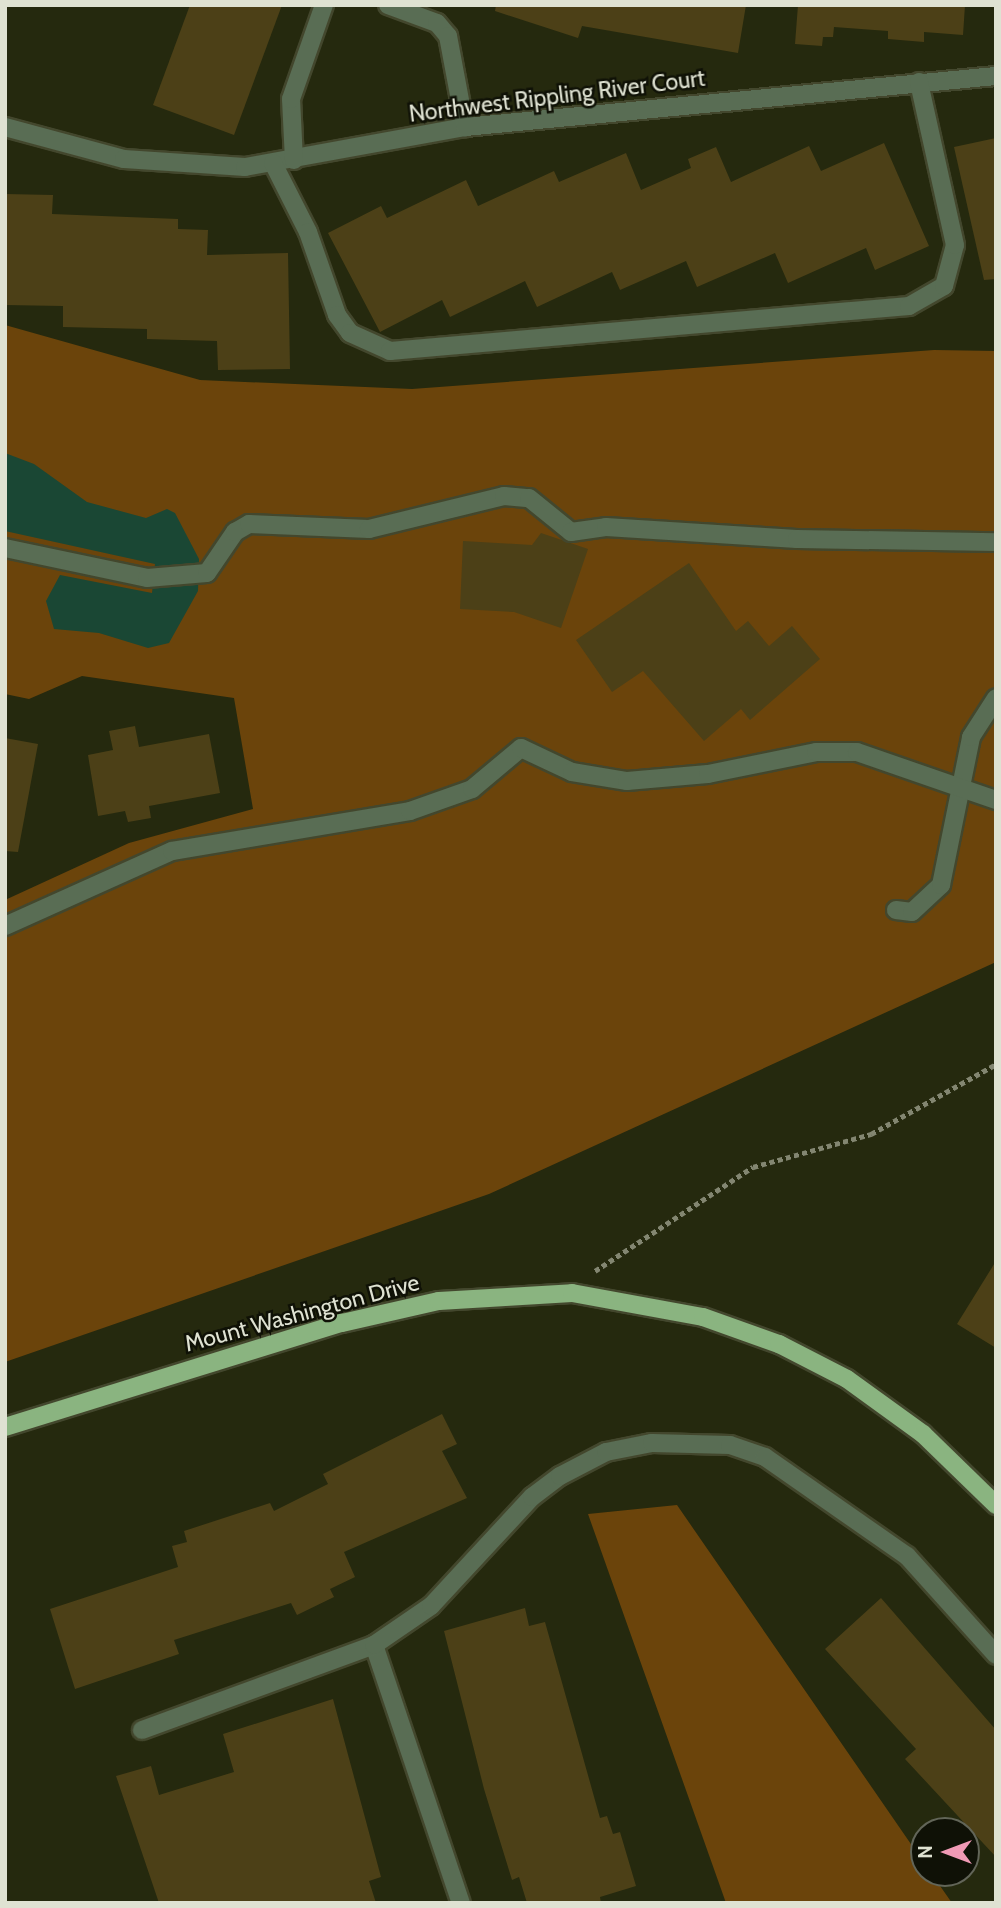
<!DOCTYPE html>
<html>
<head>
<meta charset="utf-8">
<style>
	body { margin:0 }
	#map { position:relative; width:1001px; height:1908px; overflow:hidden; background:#25290e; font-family:Cabin,sans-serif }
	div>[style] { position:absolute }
	.green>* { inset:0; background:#6b440b }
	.water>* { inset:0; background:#1a4734 }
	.building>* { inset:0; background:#4c4017 }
	.path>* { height:4.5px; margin-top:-2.25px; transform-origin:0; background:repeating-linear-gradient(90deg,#838671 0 5px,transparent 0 8.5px) }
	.roads { filter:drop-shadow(2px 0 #43472d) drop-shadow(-2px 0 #43472d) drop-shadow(0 2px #43472d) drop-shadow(0 -2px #43472d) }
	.minor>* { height:18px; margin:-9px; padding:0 9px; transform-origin:9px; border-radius:9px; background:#596d54 }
	.major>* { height:18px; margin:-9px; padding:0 9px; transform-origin:9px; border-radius:9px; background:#8ab480 }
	span { translate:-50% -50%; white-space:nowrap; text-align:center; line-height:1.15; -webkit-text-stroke:5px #0f1106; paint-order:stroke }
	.street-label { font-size:23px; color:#dfe2d2 }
	.frame { position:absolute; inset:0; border:7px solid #dfe2d2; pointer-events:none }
	.north { position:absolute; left:910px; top:1817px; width:70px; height:70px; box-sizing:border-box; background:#0f1106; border:2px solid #626558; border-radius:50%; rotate:270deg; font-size:19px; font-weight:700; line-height:28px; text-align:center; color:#dfe2d2 }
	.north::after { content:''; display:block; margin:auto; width:24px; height:32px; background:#f09ab5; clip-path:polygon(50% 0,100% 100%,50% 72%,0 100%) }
</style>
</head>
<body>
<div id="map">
	<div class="green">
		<div style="clip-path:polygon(5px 325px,200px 380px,412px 389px,934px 350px,996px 351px,996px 962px,489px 1194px,5px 1362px,5px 900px,129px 843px,253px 809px,234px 698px,82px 676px,29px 699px,5px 694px)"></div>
		<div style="clip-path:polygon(677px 1505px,924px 1863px,924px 1873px,931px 1873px,952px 1903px,726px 1903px,588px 1514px)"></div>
	</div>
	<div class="water">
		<div style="clip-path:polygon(5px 453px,34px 464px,87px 502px,146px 518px,167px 509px,175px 513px,199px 559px,198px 591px,169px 643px,148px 648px,99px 633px,54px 629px,46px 601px,60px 575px,152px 593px,155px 564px,5px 531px)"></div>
	</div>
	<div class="building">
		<div style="clip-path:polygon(190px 5px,282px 5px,234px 135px,153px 105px)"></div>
		<div style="clip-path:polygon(496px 5px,746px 5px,738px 53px,582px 26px,578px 38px,495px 11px)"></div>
		<div style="clip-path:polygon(798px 5px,965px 5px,963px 35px,924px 32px,924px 42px,888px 39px,888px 31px,834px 27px,833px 37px,823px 37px,822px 46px,795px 44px)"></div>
		<div style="clip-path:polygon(996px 138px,996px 279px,984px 280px,954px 147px)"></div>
		<div style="clip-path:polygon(884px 143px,929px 246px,875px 270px,866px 248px,788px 283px,775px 253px,697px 287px,686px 261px,620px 290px,612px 272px,537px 307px,525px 281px,450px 317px,442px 300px,380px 332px,328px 233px,381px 206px,387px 218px,466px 180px,478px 206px,554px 171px,559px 182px,626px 153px,641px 190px,691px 168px,688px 159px,716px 147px,731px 182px,809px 146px,821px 171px)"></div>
		<div style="clip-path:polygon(5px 194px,53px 195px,52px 214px,178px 219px,178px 229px,208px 230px,207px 255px,288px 253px,290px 369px,218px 370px,217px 341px,147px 339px,147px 329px,63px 327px,63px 306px,5px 305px)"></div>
		<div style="clip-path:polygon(541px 533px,588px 549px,561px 628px,514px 612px,460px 609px,463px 541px,532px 545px)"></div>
		<div style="clip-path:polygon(689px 563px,736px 631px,748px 621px,769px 646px,792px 626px,820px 659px,750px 720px,741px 709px,704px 741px,643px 671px,612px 692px,576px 640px)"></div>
		<div style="clip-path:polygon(135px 726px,139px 747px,209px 734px,220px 793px,149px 806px,151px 818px,128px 822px,125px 811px,98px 816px,88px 755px,113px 750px,109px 731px)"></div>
		<div style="clip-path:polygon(5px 738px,38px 744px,18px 852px,5px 851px)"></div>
		<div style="clip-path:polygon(996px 1261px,996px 1348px,957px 1324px)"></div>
		<div style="clip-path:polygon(442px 1414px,457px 1444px,442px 1451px,467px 1498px,344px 1552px,355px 1577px,330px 1589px,334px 1597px,297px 1615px,291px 1603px,174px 1640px,179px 1654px,75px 1689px,50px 1609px,178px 1567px,172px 1546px,187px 1542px,184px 1531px,270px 1503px,274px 1511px,328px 1484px,323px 1474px)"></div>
		<div style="clip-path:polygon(881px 1598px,996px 1730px,996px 1857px,905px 1759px,916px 1749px,825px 1649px)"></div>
		<div style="clip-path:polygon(525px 1608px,529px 1626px,545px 1622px,600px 1818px,607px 1816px,613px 1834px,620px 1832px,636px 1886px,600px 1897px,601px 1903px,527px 1903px,519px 1877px,512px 1880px,484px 1789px,444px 1631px)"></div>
		<div style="clip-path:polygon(333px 1699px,381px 1877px,369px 1881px,376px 1903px,159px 1903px,116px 1776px,151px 1766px,159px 1795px,234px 1772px,223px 1734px)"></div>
	</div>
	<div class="path">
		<div style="left:595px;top:1271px;width:189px;rotate:-33.4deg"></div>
		<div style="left:753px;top:1167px;width:123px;rotate:-15.6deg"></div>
		<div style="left:871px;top:1134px;width:143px;rotate:-29.2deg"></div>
	</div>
	<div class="roads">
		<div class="minor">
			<div style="left:388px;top:5px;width:52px;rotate:20.2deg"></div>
			<div style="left:437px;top:23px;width:17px;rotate:50deg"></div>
			<div style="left:448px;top:36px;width:93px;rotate:79.4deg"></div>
			<div style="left:5px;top:127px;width:123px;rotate:15.1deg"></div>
			<div style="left:124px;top:159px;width:121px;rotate:3.8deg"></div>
			<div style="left:245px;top:167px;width:224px;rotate:-10.3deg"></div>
			<div style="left:465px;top:127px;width:533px;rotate:-5.49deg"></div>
			<div style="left:294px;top:160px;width:61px;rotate:-92.8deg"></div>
			<div style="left:291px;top:99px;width:100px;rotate:-70.7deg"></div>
			<div style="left:273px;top:163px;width:77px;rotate:63.1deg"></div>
			<div style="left:308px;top:232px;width:88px;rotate:70.7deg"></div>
			<div style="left:337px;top:315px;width:22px;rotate:54deg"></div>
			<div style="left:350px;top:333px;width:44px;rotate:24.2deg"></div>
			<div style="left:390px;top:351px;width:521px;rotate:-4.96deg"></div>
			<div style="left:909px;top:306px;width:40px;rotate:-29.7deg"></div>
			<div style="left:944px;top:286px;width:42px;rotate:-75deg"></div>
			<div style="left:955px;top:245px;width:167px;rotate:-102.5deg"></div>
			<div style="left:5px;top:548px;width:145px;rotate:11.9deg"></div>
			<div style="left:147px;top:578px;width:60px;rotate:-4.8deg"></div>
			<div style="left:207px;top:573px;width:50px;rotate:-55.7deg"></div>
			<div style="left:235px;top:532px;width:16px;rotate:-30deg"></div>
			<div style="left:249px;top:524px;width:120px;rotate:2.4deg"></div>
			<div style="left:369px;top:529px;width:139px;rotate:-13.7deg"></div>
			<div style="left:504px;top:496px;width:25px;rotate:5deg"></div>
			<div style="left:529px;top:498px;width:54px;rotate:39deg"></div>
			<div style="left:571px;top:532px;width:35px;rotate:-8deg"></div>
			<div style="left:606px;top:527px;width:191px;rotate:3.6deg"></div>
			<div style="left:797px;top:539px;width:199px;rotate:0.9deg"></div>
			<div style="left:896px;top:910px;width:16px;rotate:7deg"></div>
			<div style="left:912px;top:912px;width:40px;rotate:-43deg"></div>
			<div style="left:941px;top:885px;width:151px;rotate:-78.5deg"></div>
			<div style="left:971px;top:737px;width:46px;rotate:-57.3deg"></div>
			<div style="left:5px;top:926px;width:183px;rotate:-24.2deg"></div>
			<div style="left:172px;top:851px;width:241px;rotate:-9.5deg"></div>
			<div style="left:410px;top:811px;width:66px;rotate:-19.5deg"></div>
			<div style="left:472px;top:789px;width:64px;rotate:-39.9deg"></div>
			<div style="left:521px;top:748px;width:56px;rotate:25.2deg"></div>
			<div style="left:572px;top:772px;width:56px;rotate:9.3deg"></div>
			<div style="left:627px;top:781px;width:81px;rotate:-4.9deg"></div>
			<div style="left:708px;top:774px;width:110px;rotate:-11.5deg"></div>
			<div style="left:816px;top:752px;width:41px"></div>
			<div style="left:857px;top:752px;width:147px;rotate:19.1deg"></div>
			<div style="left:374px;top:1645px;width:272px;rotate:71.4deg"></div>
			<div style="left:142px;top:1730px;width:247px;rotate:-20.1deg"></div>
			<div style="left:374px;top:1645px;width:69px;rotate:-34.4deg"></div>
			<div style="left:431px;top:1606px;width:149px;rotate:-47.2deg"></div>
			<div style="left:532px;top:1497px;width:35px;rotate:-37deg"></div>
			<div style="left:560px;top:1476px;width:52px;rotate:-27.6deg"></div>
			<div style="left:606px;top:1452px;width:47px;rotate:-11.1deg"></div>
			<div style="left:652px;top:1443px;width:78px;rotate:1.5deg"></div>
			<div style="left:730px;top:1445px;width:37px;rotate:19deg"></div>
			<div style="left:765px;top:1457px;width:173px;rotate:34.9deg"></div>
			<div style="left:907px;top:1556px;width:133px;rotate:48deg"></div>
		</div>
		<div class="major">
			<div style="left:5px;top:1427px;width:353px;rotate:-17.2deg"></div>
			<div style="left:342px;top:1323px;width:99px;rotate:-12.8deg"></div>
			<div style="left:439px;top:1301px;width:133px;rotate:-3.4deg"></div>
			<div style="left:572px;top:1293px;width:133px;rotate:10.4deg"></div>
			<div style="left:703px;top:1317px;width:81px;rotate:19.6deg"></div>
			<div style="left:779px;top:1344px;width:76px;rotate:27.2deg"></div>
			<div style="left:847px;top:1379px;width:94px;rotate:35.9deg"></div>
			<div style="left:923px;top:1434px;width:102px;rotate:44.2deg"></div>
		</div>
	</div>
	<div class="street-label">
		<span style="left:557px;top:96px;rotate:-7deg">Northwest Rippling River Court</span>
		<span style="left:302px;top:1313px;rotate:-15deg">Mount Washington Drive</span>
	</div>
	<div class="frame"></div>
	<div class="north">N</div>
</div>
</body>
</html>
